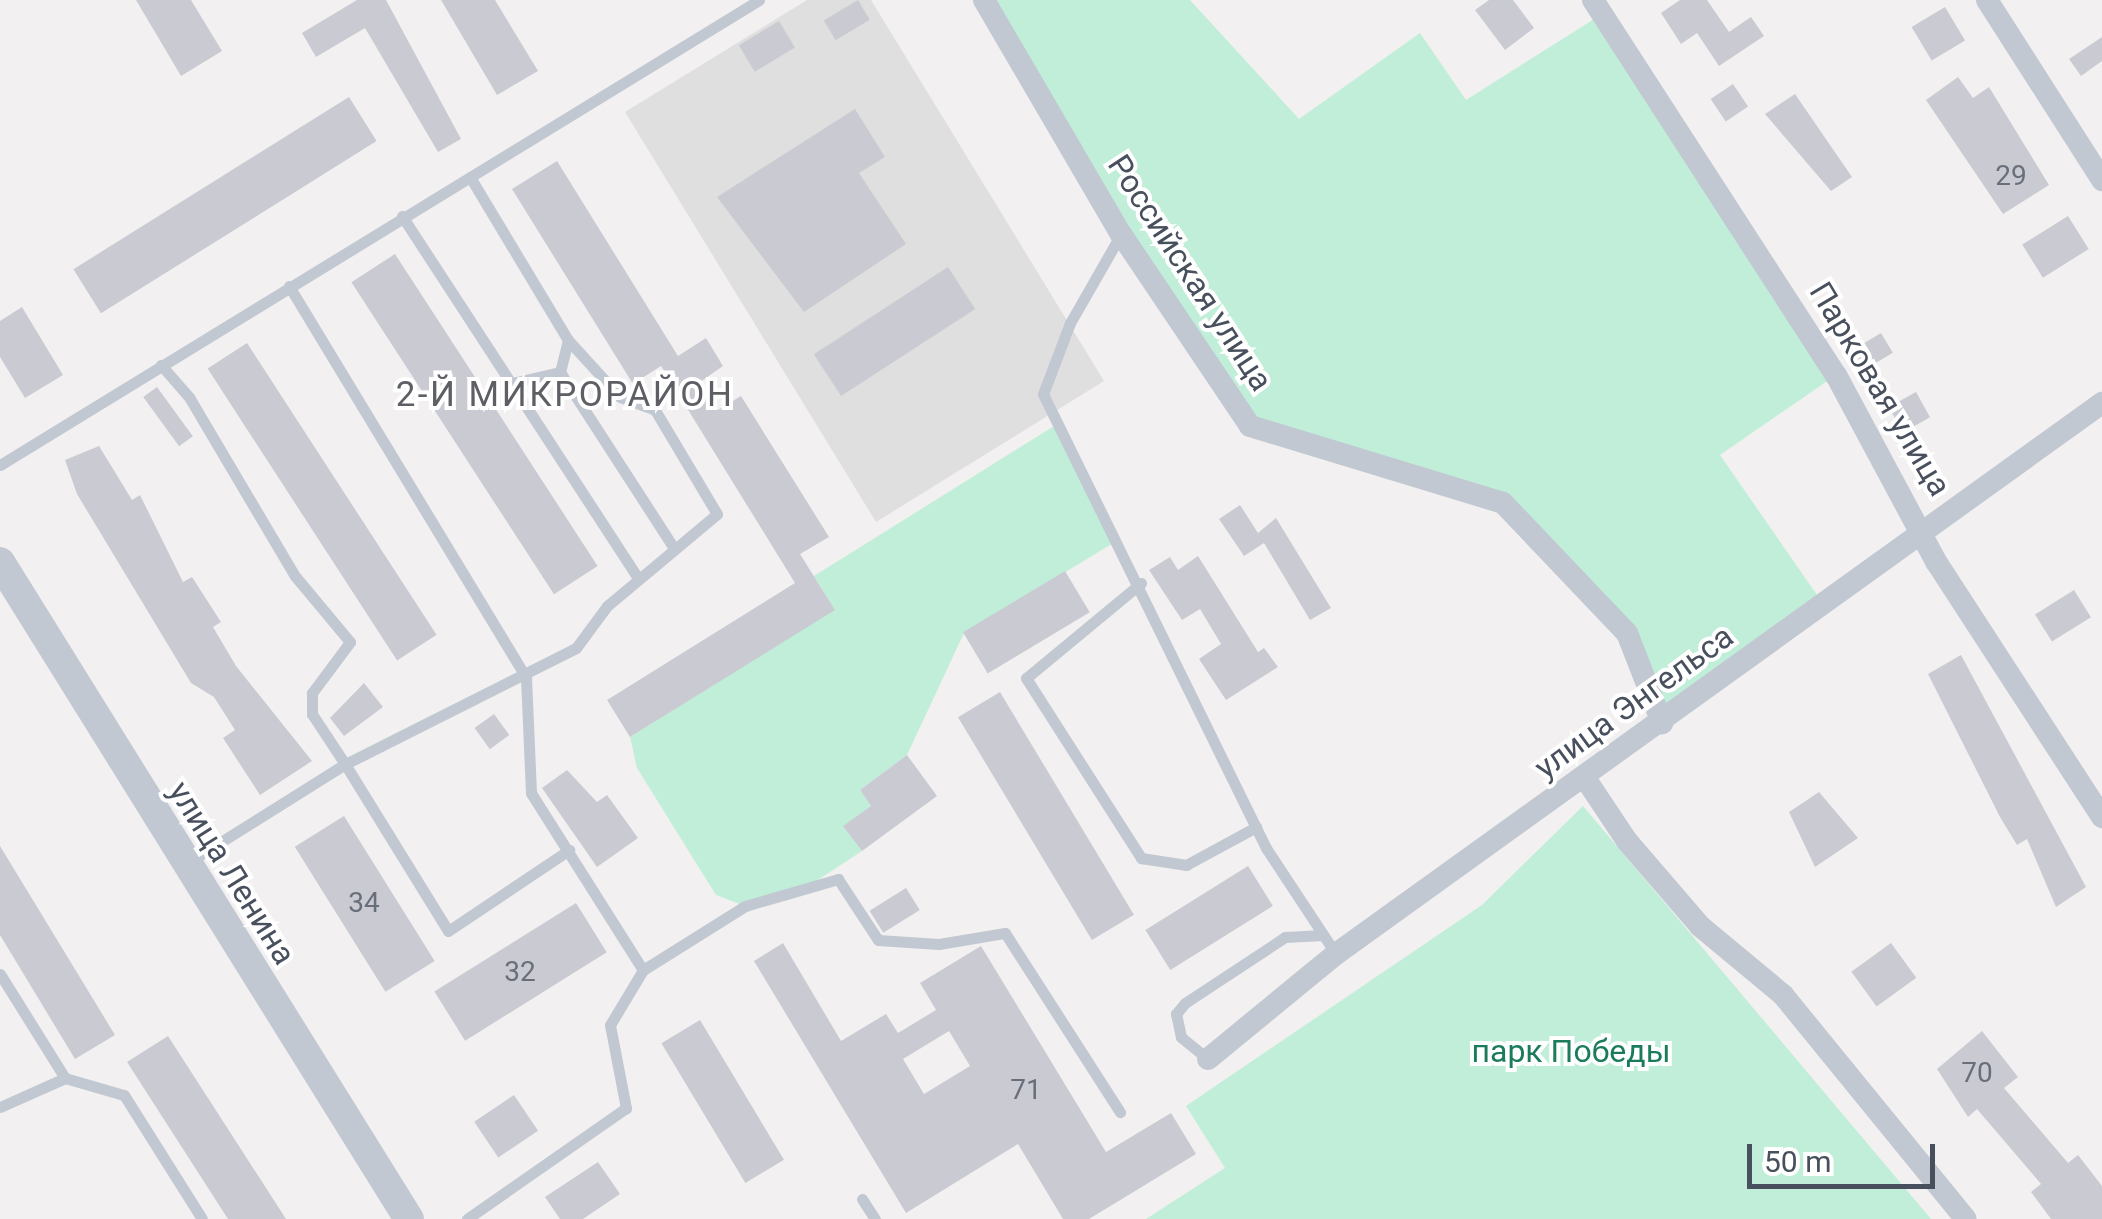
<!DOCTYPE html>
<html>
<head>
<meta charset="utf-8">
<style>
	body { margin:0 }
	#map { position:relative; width:2102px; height:1219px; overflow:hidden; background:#f2f0f0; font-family:Roboto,sans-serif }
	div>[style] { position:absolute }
	.education>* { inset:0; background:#e0dfdf }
	.green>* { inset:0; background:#c1eed9 }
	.building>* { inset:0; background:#cacbd2; transform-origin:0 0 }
	.service>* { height:11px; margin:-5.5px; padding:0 5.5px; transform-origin:5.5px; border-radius:5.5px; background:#c1c8d1 }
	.minor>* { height:22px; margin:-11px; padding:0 11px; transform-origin:11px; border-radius:11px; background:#c1c8d1 }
	.tertiary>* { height:30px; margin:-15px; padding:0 15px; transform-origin:15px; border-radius:15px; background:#c1c8d1 }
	span { translate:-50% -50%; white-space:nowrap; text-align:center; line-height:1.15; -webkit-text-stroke:8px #fff; paint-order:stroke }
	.number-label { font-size:28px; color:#696f7a }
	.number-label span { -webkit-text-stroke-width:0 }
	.street-label { font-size:32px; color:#49505d }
	.park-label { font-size:32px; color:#1b7c5b }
	.neighbourhood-label { font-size:35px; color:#5d5f65; letter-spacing:2.5px }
	.scale { position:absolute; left:1747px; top:1144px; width:188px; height:45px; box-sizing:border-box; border:5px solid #49505d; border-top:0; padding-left:12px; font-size:30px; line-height:35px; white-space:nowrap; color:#49505d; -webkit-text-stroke:8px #fff; paint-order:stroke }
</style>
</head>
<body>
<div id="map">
	<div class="education">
		<div style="clip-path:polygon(807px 0,871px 0,1104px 381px,876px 522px,625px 112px)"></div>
	</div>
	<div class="green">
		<div style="clip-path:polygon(984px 0,1190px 0,1299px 119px,1420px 33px,1466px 100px,1602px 14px,1836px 375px,1720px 455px,1824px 605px,1662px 723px,1627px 633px,1503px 503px,1250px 426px)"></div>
		<div style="clip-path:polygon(1059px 423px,1120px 539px,964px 633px,907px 755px,860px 790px,871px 806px,844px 826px,862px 851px,804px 889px,745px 906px,716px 895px,637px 768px,630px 737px,834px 609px,814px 576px)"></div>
		<div style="clip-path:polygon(1583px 806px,1931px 1219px,1146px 1219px,1225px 1168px,1186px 1106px,1482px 905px)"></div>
	</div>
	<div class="building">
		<div style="clip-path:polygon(136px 0,191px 0,222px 51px,181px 76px)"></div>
		<div style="clip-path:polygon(357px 0,386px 0,461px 139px,438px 152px,365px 28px,316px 57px,302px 33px)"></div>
		<div style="clip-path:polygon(441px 0,495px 0,538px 71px,497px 95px)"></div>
		<div style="left:858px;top:0;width:23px;height:40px;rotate:59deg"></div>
		<div style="clip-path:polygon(1489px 0,1513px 0,1534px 28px,1505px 50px,1475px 10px)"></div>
		<div style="clip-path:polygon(1680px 0,1707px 0,1729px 32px,1751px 17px,1764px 36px,1719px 66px,1697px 33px,1681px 44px,1661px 13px)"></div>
		<div style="left:1945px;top:7px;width:39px;height:39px;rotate:59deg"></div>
		<div style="left:779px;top:21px;width:31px;height:47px;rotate:59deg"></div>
		<div style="clip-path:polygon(2102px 37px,2102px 61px,2081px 76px,2069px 59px)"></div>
		<div style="clip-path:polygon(1958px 77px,1973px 98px,1989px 87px,2049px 185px,2003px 214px,1926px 100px)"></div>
		<div style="left:1733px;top:84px;width:27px;height:27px;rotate:56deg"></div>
		<div style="clip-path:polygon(1795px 94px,1852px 177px,1831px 191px,1765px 114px)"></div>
		<div style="left:349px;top:97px;width:52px;height:325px;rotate:58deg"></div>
		<div style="clip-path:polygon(855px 109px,885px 157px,859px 173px,906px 244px,804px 312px,717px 197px)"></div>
		<div style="clip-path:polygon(557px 161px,678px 356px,706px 338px,723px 366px,700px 382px,718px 410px,741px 396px,829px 537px,800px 554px,835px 610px,630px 737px,607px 700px,795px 583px,661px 366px,633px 384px,512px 189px)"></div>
		<div style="left:2068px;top:216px;width:39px;height:54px;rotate:58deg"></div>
		<div style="left:395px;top:254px;width:372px;height:52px;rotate:57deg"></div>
		<div style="left:948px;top:267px;width:50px;height:160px;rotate:57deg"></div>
		<div style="clip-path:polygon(22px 307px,63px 375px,25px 398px,0 357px,0 321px)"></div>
		<div style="left:1881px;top:333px;width:23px;height:33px;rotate:59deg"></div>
		<div style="left:247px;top:343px;width:348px;height:47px;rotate:57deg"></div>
		<div style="left:157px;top:387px;width:61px;height:17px;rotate:54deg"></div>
		<div style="left:1916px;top:392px;width:29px;height:31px;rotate:61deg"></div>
		<div style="clip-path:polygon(99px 446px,132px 500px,140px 495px,183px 582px,192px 577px,221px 622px,213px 627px,236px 666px,312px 761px,260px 795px,223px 738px,235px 730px,214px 697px,191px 683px,77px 494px,65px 460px)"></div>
		<div style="clip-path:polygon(1240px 505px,1258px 533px,1276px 518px,1331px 608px,1310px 620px,1264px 543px,1244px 556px,1219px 519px)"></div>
		<div style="clip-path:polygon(1198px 556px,1258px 652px,1264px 648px,1278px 667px,1226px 700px,1199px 659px,1221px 644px,1200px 609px,1182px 620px,1149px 570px,1170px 557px,1178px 570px)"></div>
		<div style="left:1065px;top:571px;width:48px;height:119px;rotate:59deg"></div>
		<div style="left:2074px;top:590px;width:32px;height:46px;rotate:58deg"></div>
		<div style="clip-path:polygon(1961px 655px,2086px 887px,2056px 907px,2027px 839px,2017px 845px,2000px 817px,1928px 674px)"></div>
		<div style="clip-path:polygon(364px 683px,383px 707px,344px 736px,330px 718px)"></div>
		<div style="left:1000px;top:692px;width:260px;height:49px;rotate:59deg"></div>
		<div style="left:494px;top:714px;width:26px;height:24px;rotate:54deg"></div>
		<div style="clip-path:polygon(907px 755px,937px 796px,862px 851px,843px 826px,871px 806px,860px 790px)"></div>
		<div style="clip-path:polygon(567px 770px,597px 802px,607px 795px,638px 838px,597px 867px,542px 788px)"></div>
		<div style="clip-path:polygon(1819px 792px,1858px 838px,1815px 867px,1789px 812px)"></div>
		<div style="left:344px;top:816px;width:171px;height:58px;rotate:58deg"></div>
		<div style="clip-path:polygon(0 846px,115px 1035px,75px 1059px,0 935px)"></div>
		<div style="left:1248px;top:866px;width:47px;height:121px;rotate:58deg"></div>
		<div style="left:906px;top:888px;width:26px;height:43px;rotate:58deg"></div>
		<div style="left:576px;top:903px;width:58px;height:167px;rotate:58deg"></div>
		<div style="clip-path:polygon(evenodd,783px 943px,841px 1041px,886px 1014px,898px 1033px,936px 1010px,920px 983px,981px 946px,1106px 1152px,1171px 1113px,1196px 1154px,1089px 1219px,1063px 1219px,1018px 1144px,906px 1213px,754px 961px,783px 943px,949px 1031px,970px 1066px,924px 1094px,903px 1059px,949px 1031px)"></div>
		<div style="left:1891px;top:943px;width:43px;height:49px;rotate:54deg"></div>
		<div style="left:700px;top:1020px;width:163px;height:45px;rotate:59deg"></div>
		<div style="clip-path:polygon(1982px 1031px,2018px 1077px,2004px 1088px,2068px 1163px,2078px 1155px,2102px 1186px,2102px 1219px,2051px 1219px,2031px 1192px,2041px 1184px,1977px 1109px,1968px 1117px,1937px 1069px)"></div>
		<div style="clip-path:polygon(168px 1036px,286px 1219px,228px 1219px,127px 1062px)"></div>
		<div style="left:514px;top:1095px;width:43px;height:48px;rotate:56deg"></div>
		<div style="clip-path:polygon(598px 1162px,620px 1194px,583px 1219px,560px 1219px,545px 1197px)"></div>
	</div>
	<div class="service">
		<div style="left:470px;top:177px;width:190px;rotate:59deg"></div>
		<div style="left:568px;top:340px;width:33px;rotate:104deg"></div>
		<div style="left:402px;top:216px;width:432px;rotate:56.9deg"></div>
		<div style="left:1121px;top:234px;width:103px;rotate:119.8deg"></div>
		<div style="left:1070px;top:323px;width:76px;rotate:110.8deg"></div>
		<div style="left:1043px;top:394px;width:506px;rotate:63.84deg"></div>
		<div style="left:1266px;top:848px;width:127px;rotate:56.6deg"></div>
		<div style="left:289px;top:286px;width:458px;rotate:58.8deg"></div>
		<div style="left:526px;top:678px;width:115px;rotate:87.5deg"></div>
		<div style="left:531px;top:793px;width:209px;rotate:57.7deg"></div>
		<div style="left:643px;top:970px;width:64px;rotate:121deg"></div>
		<div style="left:610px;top:1025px;width:85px;rotate:79.1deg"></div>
		<div style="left:626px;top:1108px;width:194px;rotate:145.1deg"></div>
		<div style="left:568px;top:340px;width:77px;rotate:47.6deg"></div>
		<div style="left:620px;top:397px;width:37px;rotate:20deg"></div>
		<div style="left:655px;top:410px;width:121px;rotate:59.2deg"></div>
		<div style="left:717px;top:514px;width:143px;rotate:140.1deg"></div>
		<div style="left:607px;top:606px;width:52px;rotate:126.4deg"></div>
		<div style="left:576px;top:648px;width:258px;rotate:153.3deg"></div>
		<div style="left:345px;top:764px;width:196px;rotate:58.3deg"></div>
		<div style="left:448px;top:931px;width:146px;rotate:-33.8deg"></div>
		<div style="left:161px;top:365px;width:43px;rotate:48.8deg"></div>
		<div style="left:189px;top:397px;width:208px;rotate:59.4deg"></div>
		<div style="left:295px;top:576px;width:86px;rotate:50.2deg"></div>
		<div style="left:350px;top:642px;width:64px;rotate:126.7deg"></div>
		<div style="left:312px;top:693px;width:21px;rotate:90deg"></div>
		<div style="left:312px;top:714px;width:60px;rotate:56.6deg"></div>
		<div style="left:345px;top:764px;width:186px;rotate:147.9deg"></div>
		<div style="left:512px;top:383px;width:49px;rotate:-12.9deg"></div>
		<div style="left:560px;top:372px;width:208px;rotate:57.1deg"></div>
		<div style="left:0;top:465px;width:890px;rotate:-31.49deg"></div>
		<div style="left:1141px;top:583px;width:149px;rotate:140.4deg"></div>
		<div style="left:1026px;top:678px;width:214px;rotate:57.4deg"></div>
		<div style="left:1141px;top:858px;width:46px;rotate:8.8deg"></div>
		<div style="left:1186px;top:865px;width:80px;rotate:-28.5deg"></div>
		<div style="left:643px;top:970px;width:120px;rotate:-32.1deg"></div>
		<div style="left:745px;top:906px;width:97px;rotate:-16.2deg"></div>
		<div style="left:838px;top:879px;width:73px;rotate:56.7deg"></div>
		<div style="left:878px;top:940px;width:61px;rotate:3.8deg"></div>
		<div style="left:939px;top:944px;width:67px;rotate:-9.5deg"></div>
		<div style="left:1005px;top:933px;width:213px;rotate:57.3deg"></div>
		<div style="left:0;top:974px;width:123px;rotate:58deg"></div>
		<div style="left:65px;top:1078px;width:61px;rotate:16.1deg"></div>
		<div style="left:124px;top:1095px;width:146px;rotate:57.8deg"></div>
		<div style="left:1208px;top:1059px;width:35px;rotate:-141deg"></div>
		<div style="left:1181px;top:1037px;width:24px;rotate:-102deg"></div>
		<div style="left:1176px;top:1014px;width:14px;rotate:-51deg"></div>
		<div style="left:1185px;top:1003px;width:120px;rotate:-33.4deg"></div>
		<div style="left:1285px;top:937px;width:38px;rotate:-3deg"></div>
		<div style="left:0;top:1107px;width:71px;rotate:-24deg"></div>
		<div style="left:862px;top:1199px;width:24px;rotate:57deg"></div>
	</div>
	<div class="minor">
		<div style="left:984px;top:0;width:271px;rotate:59.7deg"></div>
		<div style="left:1121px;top:234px;width:231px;rotate:56.1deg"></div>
		<div style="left:1250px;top:426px;width:264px;rotate:16.9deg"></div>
		<div style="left:1503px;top:503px;width:180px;rotate:46.4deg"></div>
		<div style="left:1627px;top:633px;width:97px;rotate:68.7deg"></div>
		<div style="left:1593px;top:0;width:447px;rotate:57.1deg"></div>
		<div style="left:1836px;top:375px;width:213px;rotate:61.8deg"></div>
		<div style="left:1937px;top:563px;width:303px;rotate:57deg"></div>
		<div style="left:1987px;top:0;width:214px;rotate:57.4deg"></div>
		<div style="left:1585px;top:778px;width:76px;rotate:56.3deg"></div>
		<div style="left:1627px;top:841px;width:112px;rotate:49.3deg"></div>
		<div style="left:1700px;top:926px;width:108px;rotate:39.7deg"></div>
		<div style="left:1783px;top:995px;width:289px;rotate:50.8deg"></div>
		<div style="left:1208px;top:1059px;width:166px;rotate:-39.4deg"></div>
		<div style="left:1336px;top:954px;width:944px;rotate:-35.73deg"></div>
	</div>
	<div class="tertiary">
		<div style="left:0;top:562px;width:774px;rotate:58.1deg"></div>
	</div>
	<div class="number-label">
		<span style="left:2011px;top:176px">29</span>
		<span style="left:364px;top:903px">34</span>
		<span style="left:520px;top:972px">32</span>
		<span style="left:1977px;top:1073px">70</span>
		<span style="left:1026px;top:1090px">71</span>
	</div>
	<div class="street-label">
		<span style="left:1190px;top:273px;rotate:57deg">Российская улица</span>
		<span style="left:1880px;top:389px;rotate:59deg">Парковая улица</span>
		<span style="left:1634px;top:702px;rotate:-36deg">улица Энгельса</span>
		<span style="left:232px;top:873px;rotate:58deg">улица Ленина</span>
	</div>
	<div class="park-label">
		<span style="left:1571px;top:1051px">парк Победы</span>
	</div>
	<div class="neighbourhood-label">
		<span style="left:565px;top:395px">2-Й МИКРОРАЙОН</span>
	</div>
	<div class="scale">50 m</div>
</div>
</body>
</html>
